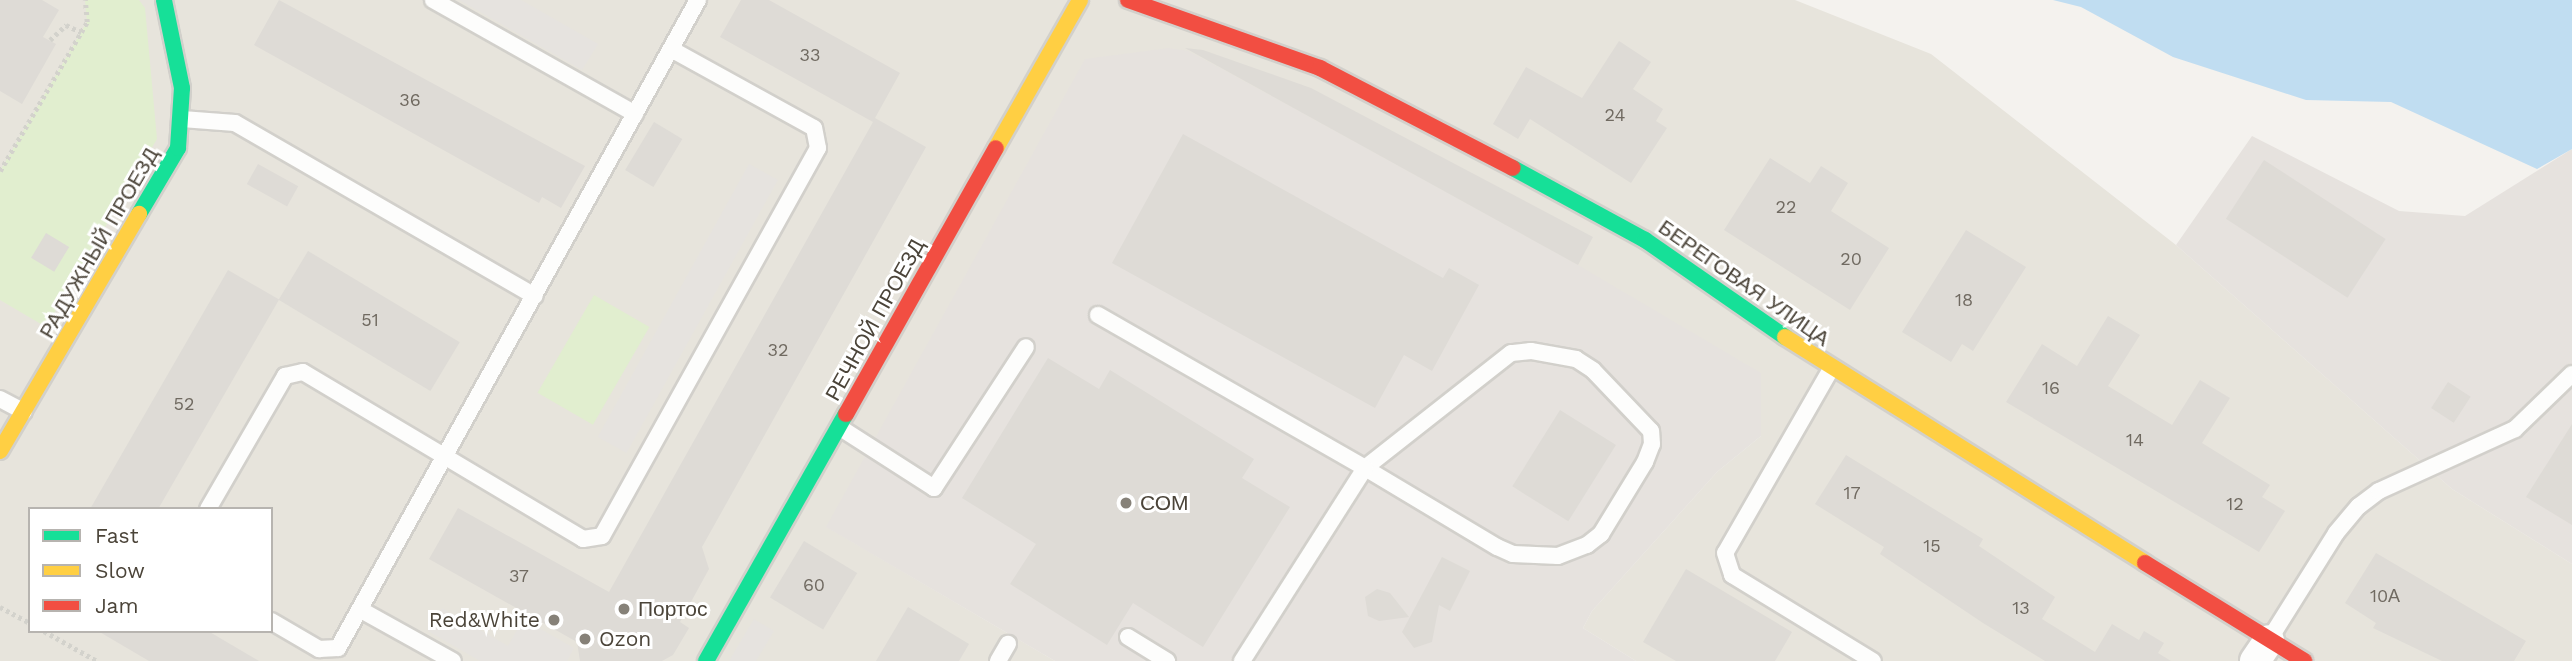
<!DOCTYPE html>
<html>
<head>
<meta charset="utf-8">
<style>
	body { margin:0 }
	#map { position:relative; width:2572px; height:661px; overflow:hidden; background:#f4f2ee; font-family:"Work Sans",sans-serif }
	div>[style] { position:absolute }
	.residential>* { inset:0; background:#e7e4dc }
	.industrial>* { inset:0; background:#e6e2de }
	.green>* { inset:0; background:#e1eecf; transform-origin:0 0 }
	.parking>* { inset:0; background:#e6e3df; transform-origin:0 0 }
	.water>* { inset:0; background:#c0ddf1 }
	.building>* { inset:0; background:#dedbd6; transform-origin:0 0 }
	.path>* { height:4.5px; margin-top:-2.25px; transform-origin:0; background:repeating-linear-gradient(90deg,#d3d2cc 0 3.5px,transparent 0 7px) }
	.roads { filter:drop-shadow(2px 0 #d2d0cb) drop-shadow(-2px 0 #d2d0cb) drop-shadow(0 2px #d2d0cb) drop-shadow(0 -2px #d2d0cb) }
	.lane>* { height:16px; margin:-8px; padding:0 8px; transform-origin:8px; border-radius:8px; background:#fdfdfc }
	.street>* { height:30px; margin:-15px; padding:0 15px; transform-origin:15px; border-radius:15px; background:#fdfdfc }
	.fast>* { height:16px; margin:-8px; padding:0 8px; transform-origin:8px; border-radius:8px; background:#16e098 }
	.slow>* { height:16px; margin:-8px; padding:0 8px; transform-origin:8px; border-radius:8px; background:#ffcf43 }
	.jam>* { height:16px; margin:-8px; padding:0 8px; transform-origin:8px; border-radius:8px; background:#f24e42 }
	.dots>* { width:19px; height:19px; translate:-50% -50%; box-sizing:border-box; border:4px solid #fff; border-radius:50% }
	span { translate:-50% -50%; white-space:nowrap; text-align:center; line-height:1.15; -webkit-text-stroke:6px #fff; paint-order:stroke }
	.number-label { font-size:18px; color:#706a61 }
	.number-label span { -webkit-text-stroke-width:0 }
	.street-label { font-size:21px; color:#4b4439 }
	.poi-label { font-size:21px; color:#4b4439 }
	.left { translate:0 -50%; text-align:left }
	.right { translate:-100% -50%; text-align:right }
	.legend { position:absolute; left:28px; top:507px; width:245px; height:126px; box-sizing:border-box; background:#fff; border:2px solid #b7b4b0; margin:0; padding:9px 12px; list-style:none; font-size:21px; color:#4b4439 }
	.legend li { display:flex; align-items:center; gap:14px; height:35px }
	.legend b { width:35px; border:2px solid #b7b4b0 }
</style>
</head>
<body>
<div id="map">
	<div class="residential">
		<div style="clip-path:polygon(evenodd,0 0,1795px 0,1931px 54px,2176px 245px,2452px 489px,2572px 564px,2572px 661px,1636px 661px,1583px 628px,1592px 611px,1717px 472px,1761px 436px,827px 527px,1055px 661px,0 661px,0 0,30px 509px,271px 509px,271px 631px,30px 631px,30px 509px)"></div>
	</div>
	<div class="industrial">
		<div style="clip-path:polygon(1169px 48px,1188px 51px,1224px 70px,1578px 265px,1761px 373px,1761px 436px,1717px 472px,1592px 611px,1583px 628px,1636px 661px,1055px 661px,826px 527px,1085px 59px)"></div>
		<div style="clip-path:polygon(2252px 136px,2399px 211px,2465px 216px,2572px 149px,2572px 564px,2452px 489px,2176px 245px)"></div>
	</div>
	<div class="green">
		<div style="clip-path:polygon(85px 0,139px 0,145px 8px,157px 139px,46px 327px,0 300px,0 171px,87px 22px)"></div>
		<div style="left:594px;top:295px;width:64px;height:113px;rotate:30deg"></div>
	</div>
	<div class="parking">
		<div style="clip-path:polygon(459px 0,521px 0,598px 44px,582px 70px)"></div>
		<div style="left:749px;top:164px;width:33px;height:312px;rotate:29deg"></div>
		<div style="clip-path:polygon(442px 608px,508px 646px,523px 619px,574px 648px,567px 661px,480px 661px,428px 631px)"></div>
		<div style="clip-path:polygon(754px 619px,774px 631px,756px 661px,729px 661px)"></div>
	</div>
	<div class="water">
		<div style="clip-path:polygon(2053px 0,2572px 0,2572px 149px,2537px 169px,2391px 102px,2306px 100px,2173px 57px,2081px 7px)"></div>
	</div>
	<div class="building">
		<div style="clip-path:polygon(0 0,42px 0,59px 10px,43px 37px,56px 44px,22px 104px,0 91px)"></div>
		<div style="clip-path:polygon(279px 0,585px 166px,561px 208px,542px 197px,539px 203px,254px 45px)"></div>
		<div style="clip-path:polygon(741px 0,769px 0,900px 73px,875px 118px,926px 147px,702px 547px,709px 569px,680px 622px,689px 628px,673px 655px,662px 661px,580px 661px,577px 642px,429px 559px,458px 508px,609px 592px,873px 122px,720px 37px)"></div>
		<div style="clip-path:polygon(1619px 41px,1651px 62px,1633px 89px,1663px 109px,1656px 121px,1667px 128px,1631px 183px,1530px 119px,1518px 139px,1493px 124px,1526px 67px,1582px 98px)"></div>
		<div style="clip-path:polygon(1185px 48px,1203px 50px,1311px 88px,1593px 237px,1578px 265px)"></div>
		<div style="left:654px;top:122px;width:33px;height:56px;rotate:31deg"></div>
		<div style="clip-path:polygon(1183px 134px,1443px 278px,1449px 268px,1479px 285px,1432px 371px,1404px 355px,1375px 408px,1112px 263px)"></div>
		<div style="clip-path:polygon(1770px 158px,1810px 183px,1821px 166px,1848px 183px,1831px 211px,1889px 248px,1850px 310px,1724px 230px)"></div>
		<div style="left:2264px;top:160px;width:145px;height:70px;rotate:33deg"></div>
		<div style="left:258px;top:164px;width:46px;height:23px;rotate:29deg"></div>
		<div style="clip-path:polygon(1966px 230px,2026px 267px,1973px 351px,1962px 344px,1951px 362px,1902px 332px)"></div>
		<div style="left:46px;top:233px;width:27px;height:29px;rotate:31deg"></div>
		<div style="left:308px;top:251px;width:177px;height:57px;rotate:31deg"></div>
		<div style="left:228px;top:270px;width:59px;height:277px;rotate:30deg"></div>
		<div style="clip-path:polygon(2108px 316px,2140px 335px,2108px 386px,2172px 425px,2200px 380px,2230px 398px,2202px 443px,2270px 485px,2262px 497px,2285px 511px,2259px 552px,2006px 402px,2042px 344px,2077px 366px)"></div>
		<div style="clip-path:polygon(1048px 358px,1099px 389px,1110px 370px,1254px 459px,1242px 478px,1290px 507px,1203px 647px,1133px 603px,1107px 645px,1010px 584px,1036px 544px,962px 498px)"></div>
		<div style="left:2448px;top:382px;width:27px;height:31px;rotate:33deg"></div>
		<div style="left:1560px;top:410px;width:66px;height:90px;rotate:32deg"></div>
		<div style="clip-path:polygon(2572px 424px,2572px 525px,2526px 497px)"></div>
		<div style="clip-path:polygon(1846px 455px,1983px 539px,1979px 546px,2055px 597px,2042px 619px,2095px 652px,2112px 624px,2139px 640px,2144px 631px,2164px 643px,2158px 653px,2171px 661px,2045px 661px,1983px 623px,1880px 554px,1884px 547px,1815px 504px)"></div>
		<div style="left:804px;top:541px;width:62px;height:66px;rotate:31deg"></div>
		<div style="clip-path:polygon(2376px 553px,2526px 641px,2514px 661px,2442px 661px,2373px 628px,2376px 623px,2345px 603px)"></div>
		<div style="clip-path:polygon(1442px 557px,1470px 571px,1450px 611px,1439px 605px,1432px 642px,1414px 648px,1402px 632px)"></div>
		<div style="clip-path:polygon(1686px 569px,1792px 632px,1775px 661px,1676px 661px,1643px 642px)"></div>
		<div style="clip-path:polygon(1377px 589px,1390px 593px,1409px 617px,1379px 621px,1368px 616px,1365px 597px)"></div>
		<div style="clip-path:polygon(908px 607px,969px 644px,959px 661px,876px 661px)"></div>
		<div style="clip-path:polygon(98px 631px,208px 631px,259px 661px,149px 661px)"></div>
	</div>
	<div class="path">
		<div style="left:50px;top:40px;width:22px;rotate:-43deg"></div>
		<div style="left:66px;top:25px;width:17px;rotate:25deg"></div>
		<div style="left:0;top:171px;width:173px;rotate:-59.7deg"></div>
		<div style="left:87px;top:22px;width:22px;rotate:-95deg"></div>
		<div style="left:0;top:607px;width:34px;rotate:28deg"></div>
		<div style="left:44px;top:631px;width:61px;rotate:29.5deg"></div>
	</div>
	<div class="roads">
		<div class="lane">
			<div style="left:433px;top:0;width:232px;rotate:29.4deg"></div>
			<div style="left:182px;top:119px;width:53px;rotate:4.3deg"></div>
			<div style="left:235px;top:123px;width:346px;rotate:30deg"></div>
			<div style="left:1098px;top:315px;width:308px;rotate:29.8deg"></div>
			<div style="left:1365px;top:468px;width:154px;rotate:30.9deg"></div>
			<div style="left:1497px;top:547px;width:17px;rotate:24deg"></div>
			<div style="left:1513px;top:554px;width:45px;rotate:2.5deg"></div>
			<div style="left:1558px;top:556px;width:31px;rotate:-21deg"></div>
			<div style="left:1587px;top:545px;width:18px;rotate:-38deg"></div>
			<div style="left:1601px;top:534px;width:84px;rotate:-58.6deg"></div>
			<div style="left:1645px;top:462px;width:19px;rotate:-69deg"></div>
			<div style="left:1652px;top:444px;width:13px;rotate:-94deg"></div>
			<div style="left:1651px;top:431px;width:84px;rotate:-133.6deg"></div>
			<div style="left:1593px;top:370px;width:20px;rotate:-147deg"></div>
			<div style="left:1576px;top:359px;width:46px;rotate:-169.9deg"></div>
			<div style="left:1531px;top:351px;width:20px;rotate:174deg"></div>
			<div style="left:1511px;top:353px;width:186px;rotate:141.8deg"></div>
			<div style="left:1365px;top:468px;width:229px;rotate:122.5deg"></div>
			<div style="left:1831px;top:369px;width:212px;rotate:119.9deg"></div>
			<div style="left:1725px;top:553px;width:23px;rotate:72deg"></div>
			<div style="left:1732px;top:575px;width:165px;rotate:31.4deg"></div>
			<div style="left:0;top:399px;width:27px;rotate:28deg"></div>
			<div style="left:839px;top:427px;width:113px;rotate:32.7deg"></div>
			<div style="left:934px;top:488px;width:168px;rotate:-56.9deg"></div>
			<div style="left:208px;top:509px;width:154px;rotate:-59.9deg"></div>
			<div style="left:285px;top:376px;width:18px;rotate:-13deg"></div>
			<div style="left:303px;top:372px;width:326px;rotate:30.8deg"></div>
			<div style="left:583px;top:539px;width:19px;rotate:-9deg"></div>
			<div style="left:602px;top:536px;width:444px;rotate:-60.9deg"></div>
			<div style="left:818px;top:148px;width:20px;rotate:-101deg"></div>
			<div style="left:814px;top:128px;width:163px;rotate:-151.1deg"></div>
			<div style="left:361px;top:610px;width:105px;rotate:29deg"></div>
			<div style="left:271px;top:621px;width:56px;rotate:30.3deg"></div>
			<div style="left:319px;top:649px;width:19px;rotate:-3deg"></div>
			<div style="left:338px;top:648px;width:741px;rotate:-60.95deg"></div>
			<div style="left:1128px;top:637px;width:46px;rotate:31.6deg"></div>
			<div style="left:2269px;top:640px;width:126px;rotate:-57.9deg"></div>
			<div style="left:2336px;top:533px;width:35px;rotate:-50deg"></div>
			<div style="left:2359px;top:506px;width:25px;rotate:-37deg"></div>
			<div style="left:2379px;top:491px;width:149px;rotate:-24.5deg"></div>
			<div style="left:2515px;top:429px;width:79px;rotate:-44deg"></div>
			<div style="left:998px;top:661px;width:20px;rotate:-60deg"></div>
		</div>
		<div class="street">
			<div style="left:2255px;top:661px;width:25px;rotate:-56deg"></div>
		</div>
		<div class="fast">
			<div style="left:1513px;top:168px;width:150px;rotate:28.6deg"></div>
			<div style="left:1645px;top:240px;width:170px;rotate:34.7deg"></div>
			<div style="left:139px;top:214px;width:77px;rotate:-59.4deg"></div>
			<div style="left:178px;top:148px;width:60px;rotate:-86.2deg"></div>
			<div style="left:182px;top:88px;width:90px;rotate:-101.6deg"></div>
			<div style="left:706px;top:661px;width:284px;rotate:-60.5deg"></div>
		</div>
		<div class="slow">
			<div style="left:996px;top:148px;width:170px;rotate:-60.4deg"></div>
			<div style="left:1785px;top:337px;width:425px;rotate:32.1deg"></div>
			<div style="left:0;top:451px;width:275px;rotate:-59.6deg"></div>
		</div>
		<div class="jam">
			<div style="left:1128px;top:0;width:204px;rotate:19.5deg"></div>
			<div style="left:1320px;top:68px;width:217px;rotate:27.4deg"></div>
			<div style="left:846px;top:414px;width:305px;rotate:-60.6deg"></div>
			<div style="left:2145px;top:563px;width:187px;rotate:31.6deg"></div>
		</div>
	</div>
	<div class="dots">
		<div style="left:1126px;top:503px;background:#868178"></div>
		<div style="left:624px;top:609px;background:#868178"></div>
		<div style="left:554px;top:620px;background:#868178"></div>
		<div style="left:585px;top:639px;background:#868178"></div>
	</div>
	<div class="number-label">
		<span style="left:810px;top:55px">33</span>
		<span style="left:410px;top:100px">36</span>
		<span style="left:1615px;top:115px">24</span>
		<span style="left:1786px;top:207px">22</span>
		<span style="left:1851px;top:259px">20</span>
		<span style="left:1964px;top:300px">18</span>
		<span style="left:370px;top:320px">51</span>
		<span style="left:778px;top:350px">32</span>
		<span style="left:2051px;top:388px">16</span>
		<span style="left:184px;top:404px">52</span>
		<span style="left:2135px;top:440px">14</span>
		<span style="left:1852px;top:493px">17</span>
		<span style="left:2235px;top:504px">12</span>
		<span style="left:1932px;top:546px">15</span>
		<span style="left:519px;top:576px">37</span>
		<span style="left:814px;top:585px">60</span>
		<span style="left:2385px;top:596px">10А</span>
		<span style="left:2021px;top:608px">13</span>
	</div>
	<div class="street-label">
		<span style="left:99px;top:243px;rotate:-60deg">РАДУЖНЫЙ ПРОЕЗД</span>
		<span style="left:1744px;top:283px;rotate:35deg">БЕРЕГОВАЯ УЛИЦА</span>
		<span style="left:875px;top:320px;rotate:-61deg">РЕЧНОЙ ПРОЕЗД</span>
	</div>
	<div class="poi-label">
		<span class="left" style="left:1140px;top:503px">СОМ</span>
		<span class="left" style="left:638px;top:609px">Портос</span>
		<span class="right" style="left:540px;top:620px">Red&amp;White</span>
		<span class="left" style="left:599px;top:639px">Ozon</span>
	</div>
	<ul class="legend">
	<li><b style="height:9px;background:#16e098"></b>Fast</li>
	<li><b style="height:9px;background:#ffcf43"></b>Slow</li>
	<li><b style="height:9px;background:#f24e42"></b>Jam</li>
	</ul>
</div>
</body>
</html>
